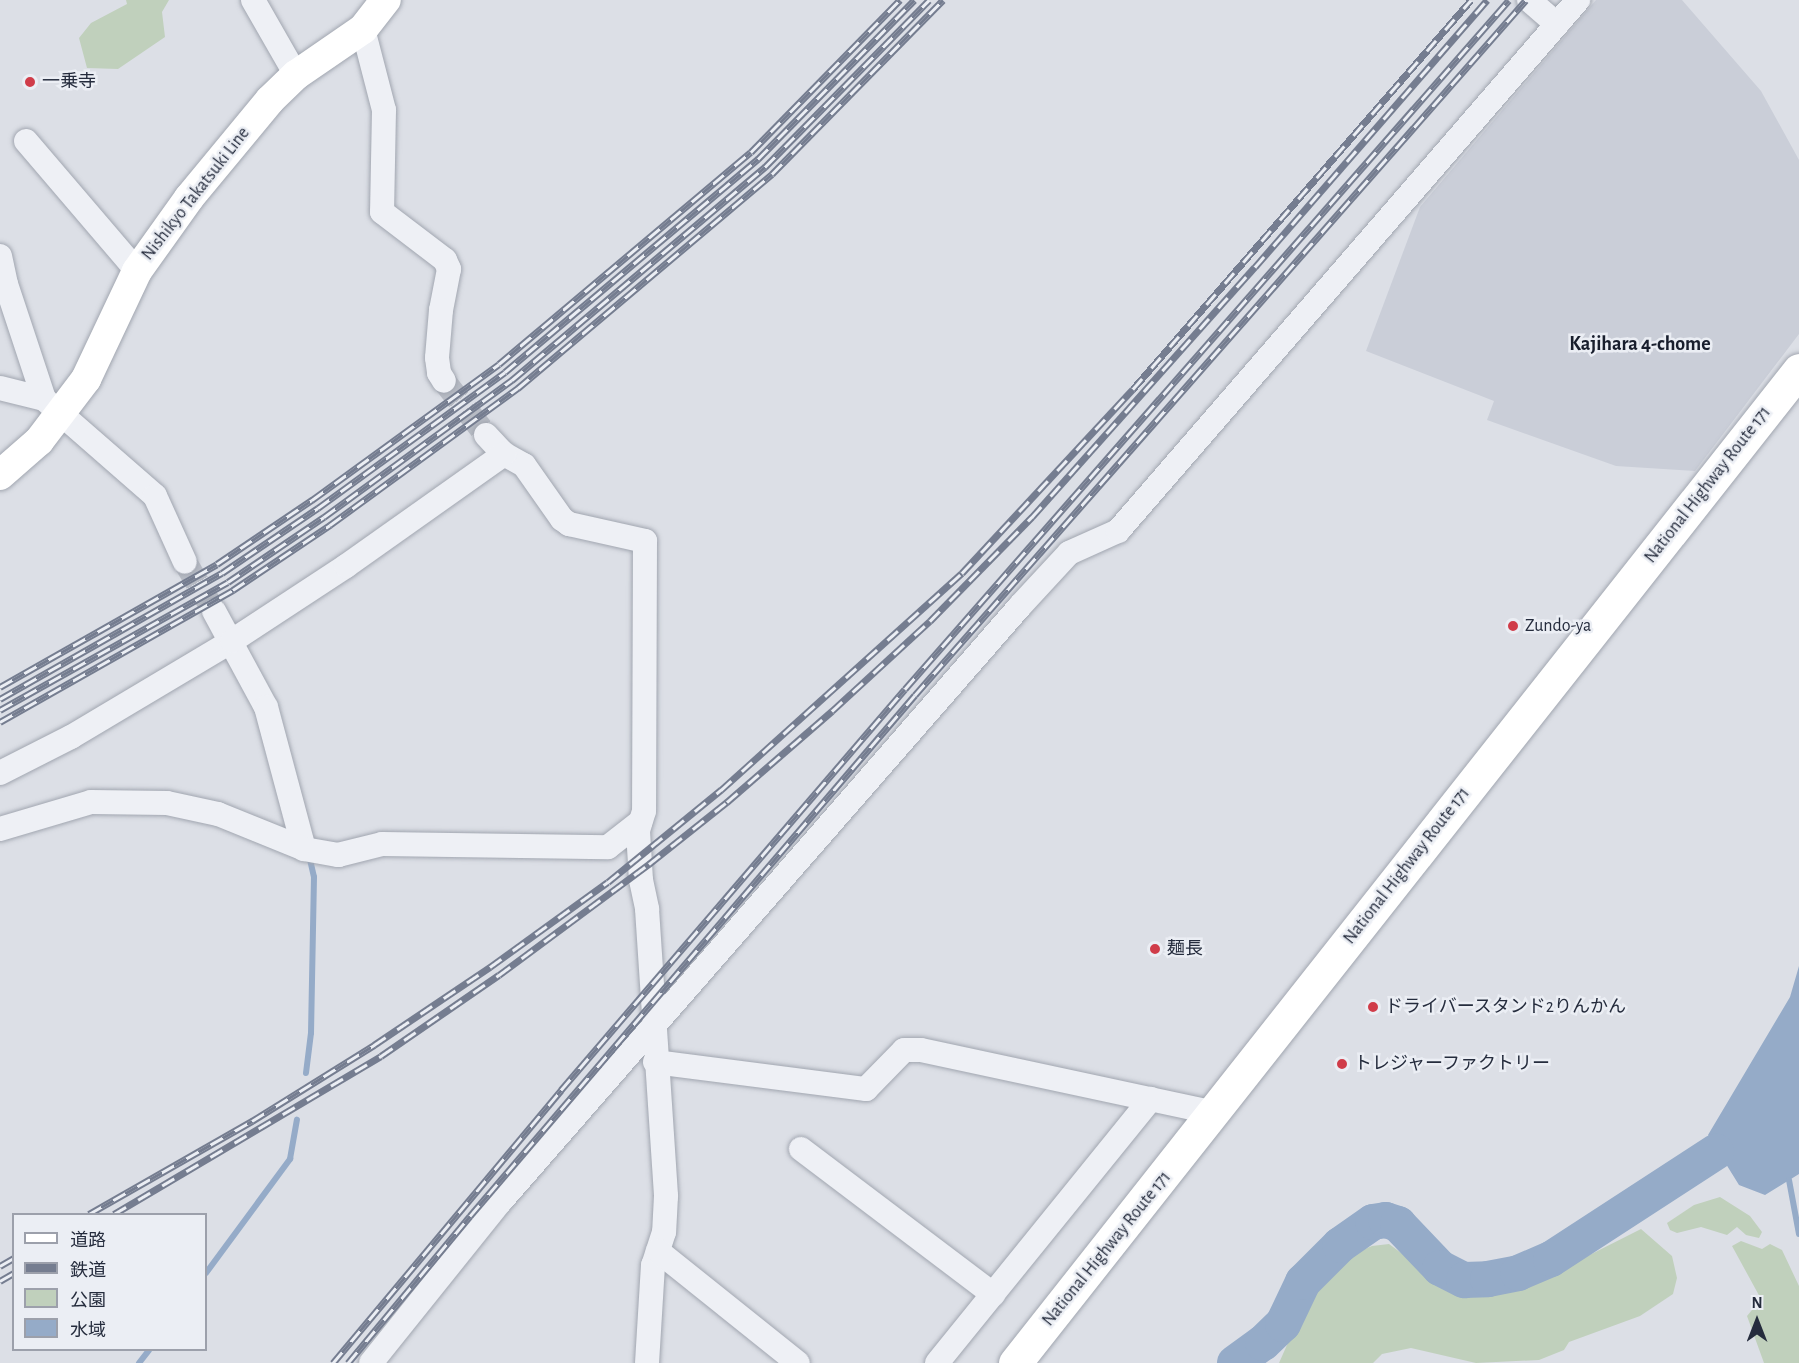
<!DOCTYPE html>
<html>
<head>
<meta charset="utf-8">
<style>
	body { margin:0 }
	#map { position:relative; width:1799px; height:1363px; overflow:hidden; background:#dcdfe6; font-family:"Alegreya Sans","Noto Sans JP",sans-serif }
	div>[style] { position:absolute }
	.built>* { inset:0; background:#caced8 }
	.green>* { inset:0; background:#c0d0bc }
	.water>* { inset:0; background:#95abc8 }
	.stream>* { height:6px; margin:-3px; padding:0 3px; transform-origin:3px; border-radius:3px; background:#95abc8 }
	.river>* { height:36px; margin:-18px; padding:0 18px; transform-origin:18px; border-radius:18px; background:#95abc8 }
	.minor-tunnel>* { height:24px; margin-top:-12px; transform-origin:0; background:repeating-linear-gradient(90deg,#b7bbc4 0 24px,transparent 0 36px) }
	.roads { filter:drop-shadow(0 0 2px #a1a6b0) drop-shadow(0 0 2px #a1a6b0) }
	.minor>* { height:24px; margin:-12px; padding:0 12px; transform-origin:12px; border-radius:12px; background:#eef0f5 }
	.major>* { height:30px; margin:-15px; padding:0 15px; transform-origin:15px; border-radius:15px; background:#fff }
	.highway>* { height:33px; margin:-16.5px; padding:0 16.5px; transform-origin:16.5px; border-radius:16.5px; background:#fff }
	.rail>* { height:7px; margin-top:-3.5px; transform-origin:0; background:repeating-linear-gradient(90deg,#ebeef4 0 14px,#757d90 0 28px); box-sizing:border-box; border-block:2px solid #757d90 }
	.dots>* { width:16px; height:16px; translate:-50% -50%; box-sizing:border-box; border:3px solid #ebeef4; border-radius:50% }
	span { translate:-50% -50%; white-space:nowrap; text-align:center; line-height:1.15; -webkit-text-stroke:5px #ebeef4; paint-order:stroke }
	.poi-label { font-size:18px; color:#252c3d }
	.left { translate:0 -50%; text-align:left }
	.street-label { font-size:18px; color:#252c3d }
	.neighbourhood-label { font-size:20px; color:#181e2d; font-weight:700 }
	.legend { position:absolute; left:12px; top:1213px; width:195px; height:138px; box-sizing:border-box; background:#ebeef4; border:2px solid #9ca0ab; margin:0; padding:8px 10px; list-style:none; font-size:18px; color:#252c3d }
	.legend li { display:flex; align-items:center; gap:12px; height:30px }
	.legend b { width:30px; border:2px solid #9ca0ab }
	.north { position:absolute; left:1727px; top:1291px; width:60px; height:60px; -webkit-text-stroke:4px #ebeef4; paint-order:stroke; rotate:0deg; font-size:16px; font-weight:700; line-height:24px; text-align:center; color:#252c3d }
	.north::after { content:''; display:block; margin:auto; width:21px; height:27px; background:#252c3d; clip-path:polygon(50% 0,100% 100%,50% 72%,0 100%) }
</style>
</head>
<body>
<div id="map">
	<div class="built">
		<i style="clip-path:polygon(1596px 0,1682px 0,1761px 91px,1799px 160px,1799px 334px,1695px 471px,1616px 466px,1487px 420px,1494px 401px,1366px 351px,1420px 207px)"></i>
	</div>
	<div class="green">
		<i style="clip-path:polygon(126px 0,169px 0,162px 12px,165px 37px,118px 69px,87px 68px,79px 38px,91px 23px,127px 4px)"></i>
		<i style="clip-path:polygon(1720px 1197px,1750px 1216px,1762px 1232px,1759px 1238px,1746px 1235px,1737px 1227px,1727px 1235px,1701px 1227px,1677px 1233px,1670px 1230px,1667px 1223px,1694px 1205px)"></i>
		<i style="clip-path:polygon(1641px 1229px,1672px 1256px,1677px 1278px,1673px 1294px,1640px 1316px,1569px 1342px,1564px 1350px,1539px 1360px,1476px 1363px,1411px 1348px,1382px 1354px,1373px 1363px,1279px 1363px,1310px 1293px,1353px 1254px,1372px 1246px,1389px 1244px,1435px 1278px,1471px 1292px,1511px 1289px,1536px 1282px)"></i>
		<i style="clip-path:polygon(1741px 1241px,1762px 1249px,1770px 1244px,1782px 1250px,1799px 1286px,1799px 1363px,1764px 1363px,1747px 1316px,1761px 1299px,1732px 1246px)"></i>
	</div>
	<div class="water">
		<i style="clip-path:polygon(1799px 966px,1799px 1174px,1765px 1195px,1739px 1185px,1708px 1135px,1790px 997px)"></i>
	</div>
	<div class="stream">
		<i style="left:306px;top:1073px;width:40px;rotate:-82.9deg"></i>
		<i style="left:311px;top:1033px;width:156px;rotate:-88.9deg"></i>
		<i style="left:314px;top:877px;width:17px;rotate:-103deg"></i>
		<i style="left:1789px;top:1180px;width:55px;rotate:79.5deg"></i>
		<i style="left:206px;top:1273px;width:142px;rotate:-53.6deg"></i>
		<i style="left:290px;top:1159px;width:40px;rotate:-80deg"></i>
		<i style="left:139px;top:1363px;width:16px;rotate:-52deg"></i>
	</div>
	<div class="river">
		<i style="left:1235px;top:1363px;width:34px;rotate:-36deg"></i>
		<i style="left:1263px;top:1343px;width:28px;rotate:-44deg"></i>
		<i style="left:1283px;top:1324px;width:47px;rotate:-64.5deg"></i>
		<i style="left:1303px;top:1282px;width:52px;rotate:-45deg"></i>
		<i style="left:1340px;top:1245px;width:40px;rotate:-34.9deg"></i>
		<i style="left:1373px;top:1222px;width:13px;rotate:-9deg"></i>
		<i style="left:1386px;top:1220px;width:13px;rotate:18deg"></i>
		<i style="left:1398px;top:1224px;width:61px;rotate:46.3deg"></i>
		<i style="left:1440px;top:1268px;width:27px;rotate:27deg"></i>
		<i style="left:1464px;top:1280px;width:24px;rotate:-2deg"></i>
		<i style="left:1488px;top:1279px;width:31px;rotate:-11deg"></i>
		<i style="left:1518px;top:1273px;width:36px;rotate:-23deg"></i>
		<i style="left:1551px;top:1259px;width:197px;rotate:-33deg"></i>
	</div>
	<div class="minor-tunnel">
		<i style="left:444px;top:381px;width:68px;rotate:52.1deg"></i>
		<i style="left:185px;top:562px;width:57px;rotate:59.4deg"></i>
	</div>
	<div class="roads">
		<div class="minor">
			<i style="left:253px;top:0;width:86px;rotate:60.2deg"></i>
			<i style="left:1529px;top:0;width:37px;rotate:41deg"></i>
			<i style="left:363px;top:29px;width:84px;rotate:75.5deg"></i>
			<i style="left:384px;top:110px;width:102px;rotate:91.1deg"></i>
			<i style="left:382px;top:212px;width:79px;rotate:37.3deg"></i>
			<i style="left:445px;top:260px;width:10px;rotate:66deg"></i>
			<i style="left:449px;top:269px;width:42px;rotate:101deg"></i>
			<i style="left:441px;top:310px;width:48px;rotate:94.8deg"></i>
			<i style="left:437px;top:358px;width:15px;rotate:82deg"></i>
			<i style="left:439px;top:373px;width:9px;rotate:58deg"></i>
			<i style="left:26px;top:141px;width:171px;rotate:49.5deg"></i>
			<i style="left:0;top:256px;width:29px;rotate:78deg"></i>
			<i style="left:6px;top:284px;width:121px;rotate:71.7deg"></i>
			<i style="left:44px;top:399px;width:147px;rotate:41.1deg"></i>
			<i style="left:155px;top:496px;width:72px;rotate:65.6deg"></i>
			<i style="left:0;top:388px;width:45px;rotate:14deg"></i>
			<i style="left:486px;top:435px;width:26px;rotate:47deg"></i>
			<i style="left:504px;top:454px;width:23px;rotate:29deg"></i>
			<i style="left:524px;top:465px;width:66px;rotate:54.9deg"></i>
			<i style="left:562px;top:519px;width:9px;rotate:36deg"></i>
			<i style="left:569px;top:524px;width:78px;rotate:12.6deg"></i>
			<i style="left:645px;top:541px;width:270px;rotate:90.2deg"></i>
			<i style="left:644px;top:811px;width:21px;rotate:107deg"></i>
			<i style="left:638px;top:831px;width:49px;rotate:86.5deg"></i>
			<i style="left:641px;top:880px;width:30px;rotate:78deg"></i>
			<i style="left:647px;top:909px;width:288px;rotate:86.2deg"></i>
			<i style="left:666px;top:1196px;width:36px;rotate:93deg"></i>
			<i style="left:664px;top:1232px;width:35px;rotate:108deg"></i>
			<i style="left:653px;top:1265px;width:98px;rotate:93.5deg"></i>
			<i style="left:214px;top:611px;width:109px;rotate:61.6deg"></i>
			<i style="left:266px;top:707px;width:147px;rotate:75deg"></i>
			<i style="left:0;top:773px;width:80px;rotate:-26.9deg"></i>
			<i style="left:71px;top:737px;width:187px;rotate:-30.8deg"></i>
			<i style="left:232px;top:641px;width:136px;rotate:-33.3deg"></i>
			<i style="left:346px;top:566px;width:194px;rotate:-35.3deg"></i>
			<i style="left:0;top:829px;width:95px;rotate:-16.5deg"></i>
			<i style="left:91px;top:802px;width:76px;rotate:0.8deg"></i>
			<i style="left:167px;top:803px;width:52px;rotate:12.2deg"></i>
			<i style="left:218px;top:814px;width:93px;rotate:22.1deg"></i>
			<i style="left:304px;top:849px;width:35px;rotate:10deg"></i>
			<i style="left:338px;top:855px;width:45px;rotate:-14deg"></i>
			<i style="left:382px;top:844px;width:226px;rotate:0.8deg"></i>
			<i style="left:608px;top:847px;width:41px;rotate:-38deg"></i>
			<i style="left:655px;top:1062px;width:213px;rotate:7.3deg"></i>
			<i style="left:866px;top:1089px;width:54px;rotate:-45.7deg"></i>
			<i style="left:904px;top:1050px;width:17px"></i>
			<i style="left:921px;top:1050px;width:301px;rotate:12.1deg"></i>
			<i style="left:801px;top:1149px;width:241px;rotate:37.1deg"></i>
			<i style="left:658px;top:1251px;width:179px;rotate:38.7deg"></i>
			<i style="left:371px;top:1363px;width:208px;rotate:-51.3deg"></i>
			<i style="left:501px;top:1201px;width:790px;rotate:-48.9deg"></i>
			<i style="left:1020px;top:606px;width:72px;rotate:-47.2deg"></i>
			<i style="left:1069px;top:553px;width:54px;rotate:-24.2deg"></i>
			<i style="left:1118px;top:531px;width:703px;rotate:-49.1deg"></i>
			<i style="left:937px;top:1363px;width:340px;rotate:-51deg"></i>
		</div>
		<div class="major">
			<i style="left:0;top:475px;width:52px;rotate:-41.1deg"></i>
			<i style="left:39px;top:441px;width:78px;rotate:-52.8deg"></i>
			<i style="left:86px;top:379px;width:119px;rotate:-64.7deg"></i>
			<i style="left:137px;top:271px;width:90px;rotate:-54.5deg"></i>
			<i style="left:189px;top:198px;width:127px;rotate:-50.4deg"></i>
			<i style="left:270px;top:100px;width:36px;rotate:-44deg"></i>
			<i style="left:296px;top:75px;width:81px;rotate:-34.5deg"></i>
			<i style="left:363px;top:29px;width:37px;rotate:-52deg"></i>
		</div>
		<div class="highway">
			<i style="left:1015px;top:1363px;width:1265px;rotate:-51.71deg"></i>
		</div>
	</div>
	<div class="rail">
		<i style="left:0;top:687px;width:249px;rotate:-29.5deg"></i>
		<i style="left:217px;top:564px;width:115px;rotate:-34deg"></i>
		<i style="left:312px;top:500px;width:231px;rotate:-36deg"></i>
		<i style="left:499px;top:364px;width:329px;rotate:-40.1deg"></i>
		<i style="left:751px;top:152px;width:213px;rotate:-45.6deg"></i>
		<i style="left:0;top:699px;width:255px;rotate:-29.6deg"></i>
		<i style="left:222px;top:573px;width:116px;rotate:-34.1deg"></i>
		<i style="left:318px;top:508px;width:231px;rotate:-36deg"></i>
		<i style="left:505px;top:372px;width:331px;rotate:-40.1deg"></i>
		<i style="left:758px;top:159px;width:223px;rotate:-45.5deg"></i>
		<i style="left:0;top:710px;width:261px;rotate:-29.3deg"></i>
		<i style="left:228px;top:582px;width:116px;rotate:-34.1deg"></i>
		<i style="left:324px;top:517px;width:233px;rotate:-36.1deg"></i>
		<i style="left:512px;top:380px;width:331px;rotate:-40.1deg"></i>
		<i style="left:765px;top:167px;width:234px;rotate:-45.5deg"></i>
		<i style="left:0;top:722px;width:268px;rotate:-29.5deg"></i>
		<i style="left:233px;top:590px;width:117px;rotate:-33.8deg"></i>
		<i style="left:330px;top:525px;width:233px;rotate:-36.1deg"></i>
		<i style="left:518px;top:388px;width:332px;rotate:-40.1deg"></i>
		<i style="left:772px;top:174px;width:244px;rotate:-45.5deg"></i>
		<i style="left:89px;top:1214px;width:188px;rotate:-29.7deg"></i>
		<i style="left:252px;top:1121px;width:144px;rotate:-31.9deg"></i>
		<i style="left:374px;top:1045px;width:140px;rotate:-33.9deg"></i>
		<i style="left:490px;top:967px;width:145px;rotate:-35.8deg"></i>
		<i style="left:608px;top:882px;width:146px;rotate:-39.2deg"></i>
		<i style="left:721px;top:790px;width:324px;rotate:-42deg"></i>
		<i style="left:962px;top:573px;width:251px;rotate:-47.1deg"></i>
		<i style="left:1133px;top:389px;width:515px;rotate:-49.01deg"></i>
		<i style="left:114px;top:1214px;width:310px;rotate:-30.6deg"></i>
		<i style="left:381px;top:1056px;width:143px;rotate:-34.5deg"></i>
		<i style="left:499px;top:975px;width:187px;rotate:-36.5deg"></i>
		<i style="left:649px;top:864px;width:100px;rotate:-38.5deg"></i>
		<i style="left:727px;top:802px;width:139px;rotate:-40.9deg"></i>
		<i style="left:832px;top:711px;width:133px;rotate:-42.6deg"></i>
		<i style="left:930px;top:621px;width:146px;rotate:-45.6deg"></i>
		<i style="left:1032px;top:517px;width:335px;rotate:-48.3deg"></i>
		<i style="left:1255px;top:267px;width:354px;rotate:-49deg"></i>
		<i style="left:0;top:1266px;width:16px;rotate:-30deg"></i>
		<i style="left:0;top:1281px;width:16px;rotate:-30deg"></i>
		<i style="left:333px;top:1363px;width:356px;rotate:-50.1deg"></i>
		<i style="left:561px;top:1090px;width:528px;rotate:-49.38deg"></i>
		<i style="left:905px;top:689px;width:916px;rotate:-48.76deg"></i>
		<i style="left:348px;top:1363px;width:191px;rotate:-50.3deg"></i>
		<i style="left:470px;top:1216px;width:685px;rotate:-49.5deg"></i>
		<i style="left:915px;top:695px;width:925px;rotate:-48.68deg"></i>
	</div>
	<div class="dots">
		<i style="left:30px;top:82px;background:#d03c49"></i>
		<i style="left:1513px;top:626px;background:#d03c49"></i>
		<i style="left:1155px;top:949px;background:#d03c49"></i>
		<i style="left:1373px;top:1007px;background:#d03c49"></i>
		<i style="left:1342px;top:1064px;background:#d03c49"></i>
	</div>
	<div class="poi-label">
		<span class="left" style="left:42px;top:82px">一乗寺</span>
		<span class="left" style="left:1525px;top:626px">Zundo-ya</span>
		<span class="left" style="left:1167px;top:949px">麺長</span>
		<span class="left" style="left:1385px;top:1007px">ドライバースタンド2りんかん</span>
		<span class="left" style="left:1354px;top:1064px">トレジャーファクトリー</span>
	</div>
	<div class="street-label">
		<span style="left:196px;top:194px;rotate:-52deg">Nishikyo Takatsuki Line</span>
		<span style="left:1708px;top:485px;rotate:-52deg">National Highway Route 171</span>
		<span style="left:1407px;top:866px;rotate:-52deg">National Highway Route 171</span>
		<span style="left:1107px;top:1249px;rotate:-51deg">National Highway Route 171</span>
	</div>
	<div class="neighbourhood-label">
		<span style="left:1640px;top:344px">Kajihara 4-chome</span>
	</div>
	<ul class="legend">
	<li><b style="height:8px;background:#fff"></b>道路</li>
	<li><b style="height:8px;background:#757d90"></b>鉄道</li>
	<li><b style="height:16px;background:#c0d0bc"></b>公園</li>
	<li><b style="height:16px;background:#95abc8"></b>水域</li>
	</ul>
	<div class="north">N</div>
</div>
</body>
</html>
